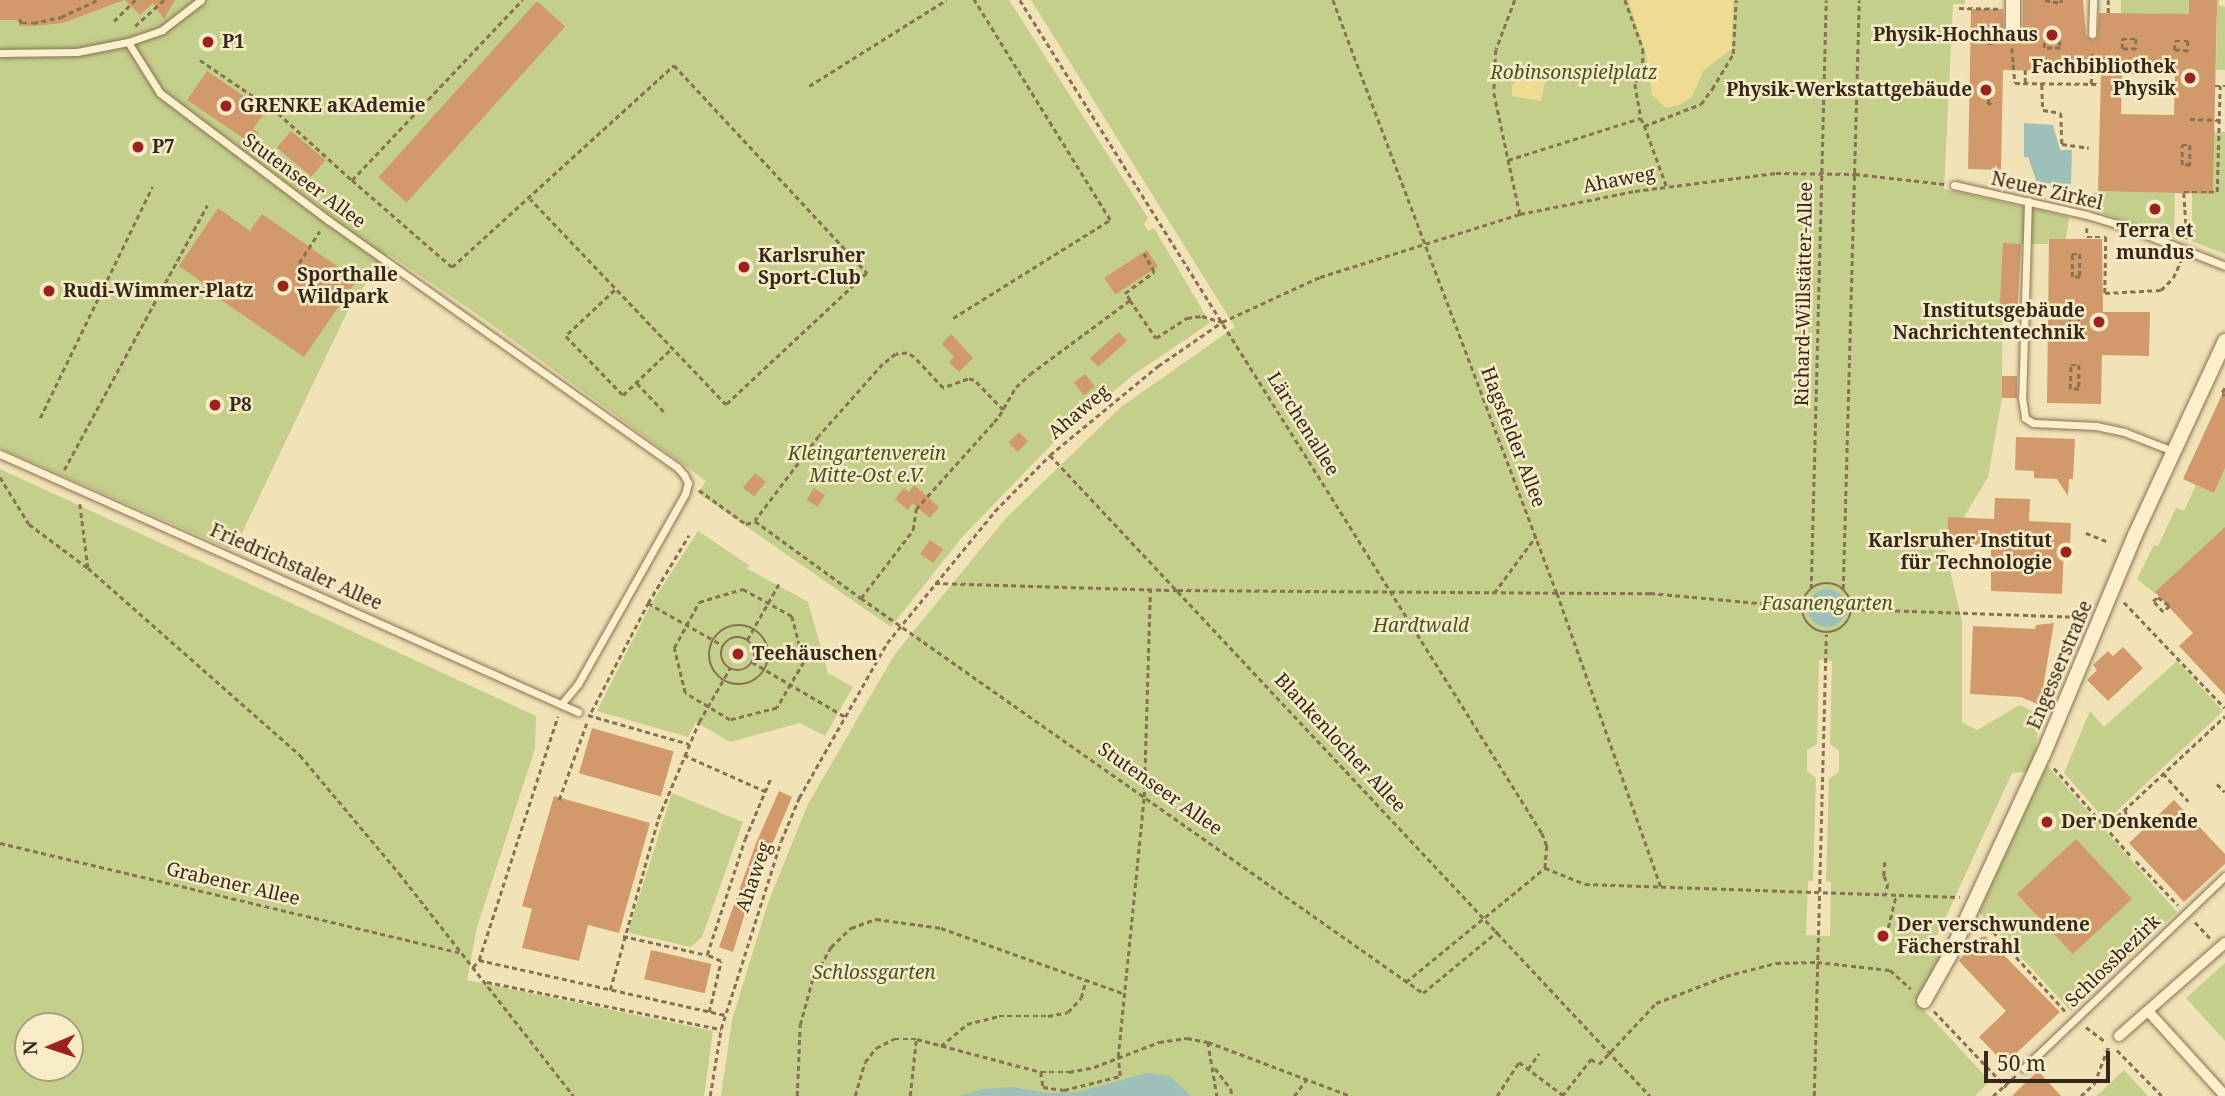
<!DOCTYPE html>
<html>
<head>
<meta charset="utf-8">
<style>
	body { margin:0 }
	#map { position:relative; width:2225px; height:1096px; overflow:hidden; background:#f1e2b8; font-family:"Noto Serif",serif }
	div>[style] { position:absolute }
	.green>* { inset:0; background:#c4cf8c; transform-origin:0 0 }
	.sand>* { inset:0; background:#f0db92 }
	.water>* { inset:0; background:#9ec0b8 }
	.round { border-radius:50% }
	.building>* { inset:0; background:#d29a6b; transform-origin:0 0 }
	.path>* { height:2.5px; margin-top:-1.25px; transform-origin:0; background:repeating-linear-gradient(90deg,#887152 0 5px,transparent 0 8.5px) }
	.path>.ring { margin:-1.25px; padding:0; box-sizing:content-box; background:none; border:2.5px solid #887152; border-radius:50% }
	.roads { filter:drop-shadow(0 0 2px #887152) drop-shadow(0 0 2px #887152) }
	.service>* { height:7px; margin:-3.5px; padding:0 3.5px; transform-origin:3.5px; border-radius:3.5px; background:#fcefcc }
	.pedestrian>* { height:10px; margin:-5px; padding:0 5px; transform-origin:5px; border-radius:5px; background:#fcefcc }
	.minor>* { height:14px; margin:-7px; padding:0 7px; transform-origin:7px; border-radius:7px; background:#fcefcc }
	.dots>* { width:19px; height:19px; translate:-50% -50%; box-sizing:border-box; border:4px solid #f8ecc8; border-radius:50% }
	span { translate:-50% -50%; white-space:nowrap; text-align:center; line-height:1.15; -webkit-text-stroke:5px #f8ecc8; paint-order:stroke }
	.poi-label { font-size:19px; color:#352819; font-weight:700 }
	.right { translate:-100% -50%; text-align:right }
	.left { translate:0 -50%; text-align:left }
	.park-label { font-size:19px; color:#44531e; font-style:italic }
	.street-label { font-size:19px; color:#352819 }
	.north { position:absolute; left:14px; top:1012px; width:70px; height:70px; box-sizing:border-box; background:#f8ecc8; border:2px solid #aa9e82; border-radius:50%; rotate:268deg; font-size:19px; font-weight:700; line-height:28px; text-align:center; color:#352819 }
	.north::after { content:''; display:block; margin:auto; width:24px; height:32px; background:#9b221e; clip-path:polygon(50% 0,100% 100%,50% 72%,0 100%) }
	.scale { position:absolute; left:1984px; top:1051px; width:126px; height:32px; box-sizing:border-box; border:4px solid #352819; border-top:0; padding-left:9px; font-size:21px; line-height:24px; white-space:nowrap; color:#352819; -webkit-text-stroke:5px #f8ecc8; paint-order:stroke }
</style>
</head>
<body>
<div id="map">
	<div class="green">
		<i style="clip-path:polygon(0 0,1009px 0,1148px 218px,1144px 224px,1148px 231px,1154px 228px,1210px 323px,1133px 375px,1052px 444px,963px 536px,891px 627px,698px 493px,706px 481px,480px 316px,388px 254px,352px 302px,242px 533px,238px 532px,230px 549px,0 448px)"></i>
		<i style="clip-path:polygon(evenodd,1031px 0,1965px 0,1965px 4px,1953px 4px,1944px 189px,2069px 217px,2066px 239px,2049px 239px,2048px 244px,2003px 244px,2002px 398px,1988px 477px,1945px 549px,1962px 621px,1962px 722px,1977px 730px,2020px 705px,2039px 715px,2035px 758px,2029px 772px,2012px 773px,1932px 947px,1955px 958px,1922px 1008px,1990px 1081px,1975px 1096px,721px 1096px,732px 1020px,768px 903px,808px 804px,895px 654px,1006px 518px,1121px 407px,1235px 327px,1031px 0,1819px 660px,1832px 661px,1830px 744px,1839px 751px,1839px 772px,1829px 779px,1826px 881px,1831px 882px,1830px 936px,1806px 935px,1808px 881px,1813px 881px,1816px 778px,1807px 771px,1807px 750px,1817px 744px,1819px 660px)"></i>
		<i style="left:2121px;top:0;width:68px;height:14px"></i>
		<i style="clip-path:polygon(2196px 0,2219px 0,2219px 5px,2225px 7px,2225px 70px,2216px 70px,2217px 16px,2196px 15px)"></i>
		<i style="clip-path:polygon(2214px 132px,2225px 132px,2225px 254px,2192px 241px,2192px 193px,2213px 194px)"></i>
		<i style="clip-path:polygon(2098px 191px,2175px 193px,2174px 237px,2092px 210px,2092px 194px)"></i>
		<i style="clip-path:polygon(2225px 468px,2225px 529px,2156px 594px,2137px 579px,2154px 545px,2158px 546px,2176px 508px,2184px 511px,2196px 485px,2214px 493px)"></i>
		<i style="clip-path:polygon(evenodd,0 469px,536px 716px,535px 749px,477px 927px,467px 980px,713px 1031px,704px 1096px,0 1096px,0 469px,28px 1026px,70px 1026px,70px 1068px,28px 1068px,28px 1026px)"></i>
		<i style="clip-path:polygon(698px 531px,750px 566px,746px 568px,808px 602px,828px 673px,853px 687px,825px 736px,800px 723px,730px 742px,696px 722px,688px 737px,597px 711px,651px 604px)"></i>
		<i style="clip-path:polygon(2177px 661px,2223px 711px,2106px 821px,2064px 773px,2090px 711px,2104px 727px)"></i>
		<i style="clip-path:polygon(evenodd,2047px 765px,2177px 912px,2071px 1011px,1979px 912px,2047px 765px,2075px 840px,2073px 954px,2017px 895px,2075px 840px)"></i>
		<i style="clip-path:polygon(672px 793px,743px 822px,702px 937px,691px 947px,630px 933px,629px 929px)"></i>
		<i style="clip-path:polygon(2225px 963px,2225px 1041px,2186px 998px)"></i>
		<i style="clip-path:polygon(2124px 1070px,2148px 1096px,2096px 1096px,2101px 1092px)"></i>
	</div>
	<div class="sand">
		<i style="clip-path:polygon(1628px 0,1733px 0,1732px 49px,1704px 70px,1691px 98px,1679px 105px,1666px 108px,1652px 95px,1646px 54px)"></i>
		<i style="clip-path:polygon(1525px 73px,1538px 73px,1546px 78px,1541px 101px,1512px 96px,1512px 85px)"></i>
	</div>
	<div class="water">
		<i style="clip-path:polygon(2024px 123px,2053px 125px,2060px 150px,2072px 150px,2071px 184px,2037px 183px,2028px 157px,2024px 157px)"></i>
		<i class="round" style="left:1808px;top:589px;width:38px;height:38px"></i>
		<i style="clip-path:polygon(1147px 1073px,1170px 1076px,1191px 1096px,959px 1096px,983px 1089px,1012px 1087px,1050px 1093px,1078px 1092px)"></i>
	</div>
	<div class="building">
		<i style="clip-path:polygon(0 0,124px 0,63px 23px,33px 26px,19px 26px,19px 20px,0 20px)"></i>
		<i style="clip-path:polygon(125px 0,175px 0,164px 19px,153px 3px,140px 15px)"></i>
		<i style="clip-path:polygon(evenodd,2023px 0,2083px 0,2086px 35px,2093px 40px,2098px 35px,2099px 13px,2189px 14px,2189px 0,2217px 0,2213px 194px,2098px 191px,2101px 72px,2003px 70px,2001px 170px,1968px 169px,1971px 9px,2003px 9px,2004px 36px,2014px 42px,2023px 33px,2023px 0,2122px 74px,2175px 75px,2174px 115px,2121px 114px,2122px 74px)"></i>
		<i style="left:537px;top:1px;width:38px;height:237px;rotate:42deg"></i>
		<i style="clip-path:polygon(207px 71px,266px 111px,253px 129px,259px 133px,252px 144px,187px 100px)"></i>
		<i style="left:291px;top:131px;width:45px;height:22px;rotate:40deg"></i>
		<i style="clip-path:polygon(218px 208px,250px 231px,262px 214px,357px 280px,304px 357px,208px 291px,210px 288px,179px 266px)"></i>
		<i style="clip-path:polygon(2049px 239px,2102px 239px,2103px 312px,2150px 312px,2149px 356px,2102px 355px,2101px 404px,2047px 403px)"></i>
		<i style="left:2003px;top:243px;width:18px;height:64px;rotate:3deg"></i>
		<i style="left:1147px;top:250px;width:20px;height:51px;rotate:57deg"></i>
		<i style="left:1119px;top:332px;width:12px;height:39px;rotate:48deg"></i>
		<i style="clip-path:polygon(951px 334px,973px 358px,959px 372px,949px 362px,954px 357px,942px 344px)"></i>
		<i style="left:1085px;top:374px;width:16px;height:14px;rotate:52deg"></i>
		<i style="left:2002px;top:376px;width:15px;height:22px"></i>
		<i style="clip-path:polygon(2225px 388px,2225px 468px,2214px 493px,2183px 479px)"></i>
		<i style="left:1019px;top:432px;width:13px;height:15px;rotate:45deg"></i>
		<i style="clip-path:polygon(2016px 437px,2075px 439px,2073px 479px,2069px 479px,2068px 496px,2057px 479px,2034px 478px,2034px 471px,2015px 470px)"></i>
		<i style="left:755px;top:473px;width:14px;height:19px;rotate:39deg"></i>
		<i style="clip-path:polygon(914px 485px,939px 507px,930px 518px,912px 503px,908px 510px,895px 499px,904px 488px,909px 492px)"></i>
		<i style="left:814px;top:488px;width:13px;height:14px;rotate:32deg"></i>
		<i style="clip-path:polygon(1995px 498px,2030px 499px,2029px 521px,2071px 523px,2070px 549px,2064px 548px,2062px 594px,1991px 591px,1991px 545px,1947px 544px,1948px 517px,1994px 519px)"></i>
		<i style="clip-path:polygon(2225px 527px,2225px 695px,2179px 646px,2193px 633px,2155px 592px)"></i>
		<i style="left:930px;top:540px;width:16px;height:17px;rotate:35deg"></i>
		<i style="clip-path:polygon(2054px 623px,2040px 705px,2021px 697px,1970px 694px,1973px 626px,2035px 629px,2036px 625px)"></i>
		<i class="round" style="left:729px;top:645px;width:18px;height:18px"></i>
		<i style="clip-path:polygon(2123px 647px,2143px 668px,2108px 701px,2087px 680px,2097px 670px,2093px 665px,2108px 651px,2113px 656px)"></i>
		<i style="left:592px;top:728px;width:85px;height:47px;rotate:16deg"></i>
		<i style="clip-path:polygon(779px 791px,792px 797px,749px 900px,733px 952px,719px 947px,756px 843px)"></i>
		<i style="clip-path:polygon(554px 796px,650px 823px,619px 933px,588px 925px,579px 961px,522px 948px,532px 909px,522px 906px)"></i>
		<i style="clip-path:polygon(2174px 800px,2225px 854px,2225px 864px,2184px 902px,2129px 843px)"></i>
		<i style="left:2076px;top:839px;width:82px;height:81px;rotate:47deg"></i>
		<i style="clip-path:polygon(1985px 936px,2060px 1012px,2005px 1064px,1979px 1037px,2006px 1011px,1959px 961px,1976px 939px)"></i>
		<i style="left:651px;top:950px;width:62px;height:30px;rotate:13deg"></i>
		<i style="clip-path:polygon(2038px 1071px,2061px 1096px,2012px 1096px,2025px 1083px)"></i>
	</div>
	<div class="path">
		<i style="left:1020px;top:0;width:983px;rotate:57.93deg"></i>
		<i style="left:1542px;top:833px;width:14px;rotate:69deg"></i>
		<i style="left:1547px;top:846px;width:22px;rotate:95deg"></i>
		<i style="left:1333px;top:0;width:634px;rotate:69.31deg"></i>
		<i style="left:1557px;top:593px;width:311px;rotate:70.5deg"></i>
		<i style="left:1515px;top:0;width:53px;rotate:110.8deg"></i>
		<i style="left:1496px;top:50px;width:43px;rotate:92.7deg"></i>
		<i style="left:1494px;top:93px;width:124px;rotate:77.9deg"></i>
		<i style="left:1625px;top:0;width:52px;rotate:69.8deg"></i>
		<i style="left:1643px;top:49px;width:22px;rotate:90deg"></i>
		<i style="left:1643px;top:71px;width:15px;rotate:122deg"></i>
		<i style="left:1635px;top:84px;width:35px;rotate:80deg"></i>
		<i style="left:2045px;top:0;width:16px;rotate:11deg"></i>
		<i style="left:2061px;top:3px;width:3px;rotate:-90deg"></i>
		<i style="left:1959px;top:8px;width:39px;rotate:1deg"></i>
		<i style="left:2108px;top:13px;width:13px;rotate:-90deg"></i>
		<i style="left:19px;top:19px;width:5px;rotate:53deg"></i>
		<i style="left:22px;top:23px;width:11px"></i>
		<i style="left:33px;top:23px;width:29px;rotate:-12deg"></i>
		<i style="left:61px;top:17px;width:40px;rotate:-25deg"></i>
		<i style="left:114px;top:21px;width:30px;rotate:-45deg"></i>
		<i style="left:135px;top:26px;width:39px;rotate:-42deg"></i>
		<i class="ring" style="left:1985.5px;top:33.5px;width:8.5px;height:8.5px"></i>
		<i style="left:2122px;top:39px;width:14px"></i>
		<i style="left:2136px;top:39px;width:10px;rotate:90deg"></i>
		<i style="left:2136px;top:49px;width:14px;rotate:180deg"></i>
		<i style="left:2122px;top:49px;width:10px;rotate:-90deg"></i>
		<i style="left:2044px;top:41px;width:16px"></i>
		<i style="left:2060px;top:41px;width:7px;rotate:90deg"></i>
		<i style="left:2060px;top:48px;width:16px;rotate:180deg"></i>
		<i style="left:2044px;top:48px;width:7px;rotate:-90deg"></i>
		<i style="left:2175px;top:41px;width:13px"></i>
		<i style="left:2188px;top:41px;width:10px;rotate:90deg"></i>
		<i style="left:2188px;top:51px;width:14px;rotate:-176deg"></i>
		<i style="left:2174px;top:50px;width:9px;rotate:-84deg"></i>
		<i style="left:2012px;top:48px;width:35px;rotate:85deg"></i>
		<i style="left:2015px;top:83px;width:85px;rotate:0.7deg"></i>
		<i style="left:200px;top:60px;width:94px;rotate:34.2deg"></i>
		<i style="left:278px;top:113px;width:100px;rotate:42.2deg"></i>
		<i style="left:352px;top:180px;width:248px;rotate:-46.6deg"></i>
		<i style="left:2025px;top:83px;width:13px;rotate:-90deg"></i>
		<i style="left:2091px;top:84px;width:34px;rotate:-88deg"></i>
		<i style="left:2122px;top:84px;width:53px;rotate:1.1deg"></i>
		<i style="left:2042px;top:85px;width:25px;rotate:88deg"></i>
		<i style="left:2043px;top:110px;width:18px;rotate:9deg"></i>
		<i style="left:2061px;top:113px;width:31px;rotate:88deg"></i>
		<i style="left:2062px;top:144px;width:27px;rotate:8deg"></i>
		<i style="left:809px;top:86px;width:162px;rotate:-32.1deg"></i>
		<i style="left:2215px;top:86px;width:10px"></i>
		<i style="left:1989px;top:94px;width:2px"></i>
		<i style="left:1991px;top:94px;width:10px;rotate:90deg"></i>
		<i style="left:1991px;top:104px;width:3px;rotate:180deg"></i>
		<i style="left:1988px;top:104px;width:10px;rotate:-84deg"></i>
		<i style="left:2190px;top:119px;width:29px;rotate:2deg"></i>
		<i style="left:2182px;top:145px;width:8px"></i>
		<i style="left:2190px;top:145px;width:20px;rotate:90deg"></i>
		<i style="left:2190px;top:165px;width:8px;rotate:180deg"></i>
		<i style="left:2182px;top:165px;width:20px;rotate:-90deg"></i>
		<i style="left:1508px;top:160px;width:139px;rotate:-17.5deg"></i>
		<i style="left:1641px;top:118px;width:8px;rotate:67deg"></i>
		<i style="left:352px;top:180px;width:133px;rotate:41deg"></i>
		<i style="left:452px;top:267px;width:300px;rotate:-42.3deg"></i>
		<i style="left:674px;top:65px;width:284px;rotate:47.1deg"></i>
		<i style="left:867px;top:273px;width:193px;rotate:136.9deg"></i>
		<i style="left:726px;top:405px;width:284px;rotate:-133.6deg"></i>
		<i style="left:1666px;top:186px;width:64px;rotate:-110.1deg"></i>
		<i style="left:1644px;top:126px;width:61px;rotate:-21.1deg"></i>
		<i style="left:1701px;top:104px;width:19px;rotate:-54deg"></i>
		<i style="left:1712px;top:89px;width:41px;rotate:-59deg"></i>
		<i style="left:1733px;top:54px;width:54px;rotate:-86.8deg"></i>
		<i style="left:2184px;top:192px;width:33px"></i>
		<i style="left:2217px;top:192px;width:106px;rotate:-88.4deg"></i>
		<i style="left:2184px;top:193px;width:46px;rotate:86.3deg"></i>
		<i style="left:2087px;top:228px;width:9px;rotate:90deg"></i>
		<i style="left:2087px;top:237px;width:19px"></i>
		<i style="left:2106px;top:237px;width:56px;rotate:91deg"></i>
		<i style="left:2105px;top:293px;width:56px;rotate:-3.1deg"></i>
		<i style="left:2161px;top:290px;width:17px;rotate:-45deg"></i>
		<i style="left:2173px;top:278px;width:19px;rotate:-65deg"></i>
		<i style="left:2072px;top:254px;width:8px"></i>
		<i style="left:2080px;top:254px;width:23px;rotate:90deg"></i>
		<i style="left:2080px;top:277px;width:8px;rotate:180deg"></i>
		<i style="left:2072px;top:277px;width:23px;rotate:-90deg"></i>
		<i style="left:299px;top:263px;width:38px;rotate:-57deg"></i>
		<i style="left:615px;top:290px;width:67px;rotate:136.8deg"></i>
		<i style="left:566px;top:336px;width:82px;rotate:46deg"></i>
		<i style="left:623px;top:395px;width:68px;rotate:-43.8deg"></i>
		<i style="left:1130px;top:300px;width:9px;rotate:-126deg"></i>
		<i style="left:1125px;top:293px;width:36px;rotate:-36deg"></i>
		<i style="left:1154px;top:272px;width:21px;rotate:-119deg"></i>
		<i class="ring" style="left:2070px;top:316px;width:7.5px;height:7.5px"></i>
		<i style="left:953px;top:318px;width:185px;rotate:-32deg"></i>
		<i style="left:1110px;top:220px;width:259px;rotate:-121.7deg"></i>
		<i style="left:2071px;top:365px;width:8px"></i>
		<i style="left:2079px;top:365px;width:24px;rotate:90deg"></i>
		<i style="left:2079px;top:389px;width:9px;rotate:180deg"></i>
		<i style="left:2070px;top:389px;width:24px;rotate:-88deg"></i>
		<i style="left:637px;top:383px;width:42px;rotate:46.9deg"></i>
		<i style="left:2225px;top:388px;width:7px;rotate:117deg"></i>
		<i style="left:2222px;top:394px;width:3px;rotate:18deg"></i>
		<i style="left:1003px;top:410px;width:42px;rotate:-134deg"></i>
		<i style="left:974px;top:380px;width:6px;rotate:-171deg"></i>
		<i style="left:968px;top:379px;width:27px;rotate:160deg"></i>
		<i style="left:943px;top:388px;width:42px;rotate:-133.1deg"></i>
		<i style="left:914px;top:357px;width:8px;rotate:-150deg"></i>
		<i style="left:907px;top:353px;width:11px;rotate:175deg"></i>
		<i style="left:896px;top:354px;width:16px;rotate:142deg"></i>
		<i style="left:883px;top:364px;width:96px;rotate:131.6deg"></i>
		<i style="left:819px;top:436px;width:106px;rotate:127deg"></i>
		<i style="left:755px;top:521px;width:131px;rotate:36deg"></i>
		<i style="left:861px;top:598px;width:86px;rotate:-52.6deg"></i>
		<i style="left:913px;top:530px;width:21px;rotate:-82deg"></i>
		<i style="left:916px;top:509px;width:117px;rotate:-48.1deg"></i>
		<i style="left:994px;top:422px;width:8px;rotate:-50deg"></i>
		<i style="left:999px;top:416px;width:34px;rotate:-60deg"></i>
		<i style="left:1016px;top:387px;width:19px;rotate:-43deg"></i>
		<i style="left:1030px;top:374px;width:124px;rotate:-36.5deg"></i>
		<i style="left:1130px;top:300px;width:46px;rotate:55.6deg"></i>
		<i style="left:1156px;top:338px;width:37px;rotate:-33deg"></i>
		<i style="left:1187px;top:318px;width:15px;rotate:-8deg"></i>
		<i style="left:1202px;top:316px;width:21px;rotate:17deg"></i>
		<i style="left:40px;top:418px;width:257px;rotate:-64.1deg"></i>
		<i style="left:1050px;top:455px;width:878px;rotate:46.89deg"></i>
		<i style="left:64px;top:470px;width:301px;rotate:-61.6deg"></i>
		<i style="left:0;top:477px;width:55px;rotate:58.3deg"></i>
		<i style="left:29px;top:524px;width:74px;rotate:36.7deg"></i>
		<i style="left:88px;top:568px;width:283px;rotate:41.4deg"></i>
		<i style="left:300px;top:755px;width:154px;rotate:50deg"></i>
		<i style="left:399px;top:873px;width:283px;rotate:51.9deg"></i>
		<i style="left:699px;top:490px;width:58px;rotate:35.9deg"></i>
		<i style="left:746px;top:524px;width:9px;rotate:-18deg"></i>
		<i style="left:80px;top:504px;width:64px;rotate:82.8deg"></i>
		<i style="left:2086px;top:533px;width:22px;rotate:22deg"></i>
		<i class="ring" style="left:1802px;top:583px;width:47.5px;height:47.5px"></i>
		<i style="left:935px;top:583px;width:243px;rotate:1.7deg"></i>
		<i style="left:1178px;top:590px;width:472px;rotate:0.4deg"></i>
		<i style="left:1650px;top:593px;width:153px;rotate:5.3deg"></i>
		<i style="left:743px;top:589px;width:56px;rotate:28.9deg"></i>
		<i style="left:792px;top:616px;width:48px;rotate:75.4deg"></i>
		<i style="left:804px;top:662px;width:53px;rotate:120.4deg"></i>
		<i style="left:777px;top:708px;width:49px;rotate:165.7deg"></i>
		<i style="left:730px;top:720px;width:52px;rotate:-149deg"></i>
		<i style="left:685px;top:693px;width:46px;rotate:-103.7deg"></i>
		<i style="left:674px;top:648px;width:52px;rotate:-61.5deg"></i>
		<i style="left:699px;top:602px;width:46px;rotate:-16.5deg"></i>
		<i style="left:1811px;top:589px;width:589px;rotate:-88.54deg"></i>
		<i style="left:1843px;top:589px;width:589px;rotate:-88.44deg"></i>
		<i style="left:1494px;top:593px;width:71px;rotate:-53.6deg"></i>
		<i style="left:2158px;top:597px;width:15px;rotate:37deg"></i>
		<i style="left:2170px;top:606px;width:9px;rotate:139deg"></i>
		<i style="left:2163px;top:612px;width:15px;rotate:-132deg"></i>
		<i style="left:2153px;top:601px;width:6px;rotate:-39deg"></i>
		<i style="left:861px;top:598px;width:687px;rotate:35.1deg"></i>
		<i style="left:1423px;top:993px;width:97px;rotate:-39.6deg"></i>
		<i style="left:2124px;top:602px;width:146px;rotate:46.4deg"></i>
		<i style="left:648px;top:603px;width:87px;rotate:29.5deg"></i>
		<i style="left:1853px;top:609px;width:231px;rotate:2deg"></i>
		<i class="ring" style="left:709px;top:625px;width:57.5px;height:57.5px"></i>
		<i class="ring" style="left:721px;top:637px;width:31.5px;height:31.5px"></i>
		<i style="left:747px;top:640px;width:67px;rotate:-60.4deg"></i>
		<i style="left:752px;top:662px;width:107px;rotate:30.4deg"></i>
		<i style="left:591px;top:712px;width:123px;rotate:-62.4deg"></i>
		<i style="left:648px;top:603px;width:79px;rotate:-58.9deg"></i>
		<i style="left:588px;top:715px;width:105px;rotate:16deg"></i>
		<i style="left:684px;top:755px;width:89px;rotate:24deg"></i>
		<i style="left:2054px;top:768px;width:116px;rotate:48.9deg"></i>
		<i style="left:2163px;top:773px;width:38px;rotate:48deg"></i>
		<i style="left:2217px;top:784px;width:11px;rotate:45deg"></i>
		<i style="left:559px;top:800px;width:83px;rotate:-70.3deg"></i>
		<i style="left:2115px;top:826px;width:16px;rotate:-45deg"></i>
		<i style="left:2126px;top:815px;width:5px;rotate:-101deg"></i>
		<i style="left:2105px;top:828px;width:164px;rotate:-43deg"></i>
		<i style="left:0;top:843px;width:472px;rotate:13.4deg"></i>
		<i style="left:2136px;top:861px;width:61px;rotate:46.3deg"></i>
		<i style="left:1885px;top:862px;width:14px;rotate:94deg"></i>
		<i style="left:1884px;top:876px;width:9px;rotate:63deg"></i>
		<i style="left:1888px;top:884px;width:10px;rotate:101deg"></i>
		<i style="left:1982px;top:919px;width:127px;rotate:47.9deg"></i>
		<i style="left:2195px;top:922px;width:22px;rotate:47deg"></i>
		<i style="left:623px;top:936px;width:86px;rotate:12.7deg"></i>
		<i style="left:1886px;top:936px;width:42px;rotate:-76.3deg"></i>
		<i style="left:479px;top:960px;width:252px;rotate:12.6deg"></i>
		<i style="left:473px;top:967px;width:9px;rotate:-49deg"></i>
		<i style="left:479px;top:960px;width:256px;rotate:-72.1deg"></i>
		<i style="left:487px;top:982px;width:239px;rotate:11.4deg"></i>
		<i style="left:1406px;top:982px;width:180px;rotate:-39.4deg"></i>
		<i style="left:1545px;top:868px;width:43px;rotate:21.8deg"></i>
		<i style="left:1585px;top:884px;width:375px;rotate:2deg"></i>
		<i style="left:610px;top:990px;width:178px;rotate:-74.3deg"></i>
		<i style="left:658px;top:819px;width:105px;rotate:-67.1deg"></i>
		<i style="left:699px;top:722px;width:62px;rotate:-60.1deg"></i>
		<i style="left:1934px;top:1011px;width:105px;rotate:46.5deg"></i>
		<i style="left:709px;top:1012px;width:52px;rotate:-76.8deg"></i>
		<i style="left:721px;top:961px;width:15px;rotate:-157deg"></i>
		<i style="left:707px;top:955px;width:122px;rotate:-71.9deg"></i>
		<i style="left:745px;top:839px;width:67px;rotate:-67.2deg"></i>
		<i style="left:2086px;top:1027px;width:25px;rotate:37deg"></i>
		<i style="left:1208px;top:1042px;width:55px;rotate:80.5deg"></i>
		<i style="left:941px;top:1046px;width:34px;rotate:-40deg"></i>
		<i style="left:967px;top:1024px;width:33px;rotate:-14deg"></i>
		<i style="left:999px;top:1016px;width:49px"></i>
		<i style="left:1048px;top:1016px;width:20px;rotate:-11deg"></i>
		<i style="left:1068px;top:1012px;width:19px;rotate:-47deg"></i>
		<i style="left:1081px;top:998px;width:20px;rotate:-75deg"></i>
		<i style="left:2117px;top:1050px;width:64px;rotate:45.6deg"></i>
		<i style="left:1215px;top:1068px;width:26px;rotate:53deg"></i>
		<i style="left:1231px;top:1089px;width:7px;rotate:82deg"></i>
		<i style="left:1528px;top:1069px;width:19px;rotate:-55deg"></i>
		<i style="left:1041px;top:1072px;width:15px;rotate:82deg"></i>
		<i style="left:1043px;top:1087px;width:21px;rotate:8deg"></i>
		<i style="left:1064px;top:1090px;width:58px;rotate:-14deg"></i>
		<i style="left:1120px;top:1076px;width:19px;rotate:-96deg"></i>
		<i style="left:1118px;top:1057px;width:261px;rotate:-84.3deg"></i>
		<i style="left:1144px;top:797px;width:208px;rotate:-88.3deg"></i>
		<i style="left:710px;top:1096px;width:68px;rotate:-80.7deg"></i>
		<i style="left:721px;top:1029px;width:197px;rotate:-72.3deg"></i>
		<i style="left:781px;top:841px;width:47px;rotate:-67.3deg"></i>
		<i style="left:799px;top:798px;width:178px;rotate:-60.4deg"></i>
		<i style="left:887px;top:643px;width:171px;rotate:-50.7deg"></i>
		<i style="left:995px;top:511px;width:78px;rotate:-45.5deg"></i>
		<i style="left:1050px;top:455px;width:140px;rotate:-39.5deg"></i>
		<i style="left:1158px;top:366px;width:78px;rotate:-34.5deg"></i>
		<i style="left:1222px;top:322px;width:108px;rotate:-24.7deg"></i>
		<i style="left:1320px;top:277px;width:210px;rotate:-17.5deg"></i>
		<i style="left:1520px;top:214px;width:117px;rotate:-11.3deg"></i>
		<i style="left:1635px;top:191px;width:142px;rotate:-7.3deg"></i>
		<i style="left:1776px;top:173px;width:79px;rotate:0.7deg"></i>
		<i style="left:1855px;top:174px;width:90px;rotate:6.4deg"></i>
		<i style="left:797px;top:1096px;width:71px;rotate:-87.6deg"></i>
		<i style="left:800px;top:1025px;width:46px;rotate:-74.7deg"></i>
		<i style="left:812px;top:981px;width:39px;rotate:-61deg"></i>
		<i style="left:831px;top:947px;width:28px;rotate:-44deg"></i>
		<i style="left:851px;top:928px;width:27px;rotate:-20deg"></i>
		<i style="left:876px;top:919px;width:66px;rotate:7.9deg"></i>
		<i style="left:941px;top:928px;width:193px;rotate:19.7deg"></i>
		<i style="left:855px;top:1096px;width:35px;rotate:-74deg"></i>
		<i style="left:865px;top:1062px;width:18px;rotate:-52deg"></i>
		<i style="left:876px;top:1048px;width:20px;rotate:-27deg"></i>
		<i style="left:894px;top:1039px;width:23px"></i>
		<i style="left:917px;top:1039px;width:128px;rotate:14.9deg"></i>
		<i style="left:1041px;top:1072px;width:28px"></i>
		<i style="left:1069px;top:1072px;width:25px;rotate:-11deg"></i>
		<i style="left:1094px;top:1067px;width:70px;rotate:-21deg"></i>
		<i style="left:1159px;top:1042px;width:28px;rotate:-8deg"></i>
		<i style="left:1187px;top:1038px;width:21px;rotate:11deg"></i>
		<i style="left:1208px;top:1042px;width:153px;rotate:20.7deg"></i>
		<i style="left:910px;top:1096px;width:56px;rotate:-83.9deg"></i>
		<i style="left:1294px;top:1096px;width:21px;rotate:-53deg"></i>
		<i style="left:1497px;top:1096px;width:40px;rotate:-57.1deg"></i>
		<i style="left:1519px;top:1062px;width:55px;rotate:36.9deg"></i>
		<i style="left:1562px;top:1096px;width:47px;rotate:-51.9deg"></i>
		<i style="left:1591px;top:1059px;width:9px;rotate:32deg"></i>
		<i style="left:1599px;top:1064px;width:83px;rotate:-46.9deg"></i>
		<i style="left:1656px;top:1003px;width:75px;rotate:-21.1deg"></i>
		<i style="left:1726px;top:976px;width:52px;rotate:-14.6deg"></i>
		<i style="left:1776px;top:963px;width:41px;rotate:-1.4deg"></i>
		<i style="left:1817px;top:962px;width:73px;rotate:6.3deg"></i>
		<i style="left:1890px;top:970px;width:28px;rotate:42deg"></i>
		<i style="left:1814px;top:1096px;width:462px;rotate:-88.5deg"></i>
		<i style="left:1993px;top:1096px;width:31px;rotate:-42deg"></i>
		<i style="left:2081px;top:1096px;width:18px;rotate:-43deg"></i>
		<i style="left:2094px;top:1084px;width:42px;rotate:-69deg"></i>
	</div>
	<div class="roads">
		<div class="service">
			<i style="left:2092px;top:34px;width:34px;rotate:-88deg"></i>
			<i style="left:128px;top:42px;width:60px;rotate:57.9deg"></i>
			<i style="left:160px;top:93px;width:211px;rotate:37.1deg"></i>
			<i style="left:328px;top:220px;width:428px;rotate:35.3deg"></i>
			<i style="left:677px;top:467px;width:11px;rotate:49deg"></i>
			<i style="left:684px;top:475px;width:9px;rotate:63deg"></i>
			<i style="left:688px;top:483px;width:11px;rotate:105deg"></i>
			<i style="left:685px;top:494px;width:218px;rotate:119.4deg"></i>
			<i style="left:578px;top:684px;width:25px;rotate:130deg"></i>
			<i style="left:0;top:53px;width:77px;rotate:-0.7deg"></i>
			<i style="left:77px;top:52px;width:52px;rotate:-11.1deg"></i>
			<i style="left:128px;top:42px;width:36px;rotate:-19deg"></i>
			<i style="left:162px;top:30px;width:49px;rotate:-37.6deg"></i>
			<i style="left:1954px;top:185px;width:136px;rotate:12.7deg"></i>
			<i style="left:2087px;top:215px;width:42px;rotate:16.7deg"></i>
			<i style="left:2127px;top:227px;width:105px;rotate:21.7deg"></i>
			<i style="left:2028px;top:201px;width:197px;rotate:91.7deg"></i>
			<i style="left:2022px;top:398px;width:20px;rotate:81deg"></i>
			<i style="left:2025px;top:418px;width:9px;rotate:32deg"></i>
			<i style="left:2033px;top:423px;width:63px;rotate:2.7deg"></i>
			<i style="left:2096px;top:426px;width:29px;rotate:12deg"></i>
			<i style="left:2124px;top:432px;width:53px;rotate:21.2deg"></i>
			<i style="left:0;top:454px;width:633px;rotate:24.05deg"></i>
			<i style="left:2024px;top:1068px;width:278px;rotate:-43.7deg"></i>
		</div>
		<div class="pedestrian">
			<i style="left:2148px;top:1011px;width:115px;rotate:47.8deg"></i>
			<i style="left:2119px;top:1036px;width:141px;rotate:-41.3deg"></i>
		</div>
		<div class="minor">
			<i style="left:2013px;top:32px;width:32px;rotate:-90deg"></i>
			<i style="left:1924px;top:1001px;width:53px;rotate:-60.5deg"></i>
			<i style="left:1950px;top:955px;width:221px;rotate:-65.1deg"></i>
			<i style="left:2043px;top:755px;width:238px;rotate:-67.3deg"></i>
			<i style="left:2135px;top:535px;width:214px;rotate:-65.1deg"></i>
		</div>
	</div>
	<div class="dots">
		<i style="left:2052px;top:35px;background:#9b221e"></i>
		<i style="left:208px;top:42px;background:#9b221e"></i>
		<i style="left:2190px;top:78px;background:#9b221e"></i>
		<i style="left:1986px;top:90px;background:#9b221e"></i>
		<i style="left:226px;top:106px;background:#9b221e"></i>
		<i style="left:138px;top:147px;background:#9b221e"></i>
		<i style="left:2155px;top:209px;background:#9b221e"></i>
		<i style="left:744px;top:267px;background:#9b221e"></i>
		<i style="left:283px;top:286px;background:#9b221e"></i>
		<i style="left:49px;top:291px;background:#9b221e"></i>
		<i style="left:2099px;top:322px;background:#9b221e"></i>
		<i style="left:215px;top:405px;background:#9b221e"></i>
		<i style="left:2066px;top:552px;background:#9b221e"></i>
		<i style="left:738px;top:654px;background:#9b221e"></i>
		<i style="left:2047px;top:822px;background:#9b221e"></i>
		<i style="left:1883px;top:936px;background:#9b221e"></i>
	</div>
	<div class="poi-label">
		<span class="right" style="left:2038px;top:35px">Physik-Hochhaus</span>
		<span class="left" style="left:222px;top:42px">P1</span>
		<span class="right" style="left:2176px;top:78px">Fachbibliothek<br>Physik</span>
		<span class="right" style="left:1972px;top:90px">Physik-Werkstattgebäude</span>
		<span class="left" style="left:240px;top:106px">GRENKE aKAdemie</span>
		<span class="left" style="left:152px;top:147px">P7</span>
		<span style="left:2155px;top:242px">Terra et<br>mundus</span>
		<span class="left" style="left:758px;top:267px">Karlsruher<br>Sport-Club</span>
		<span class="left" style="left:297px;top:286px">Sporthalle<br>Wildpark</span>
		<span class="left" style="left:63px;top:291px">Rudi-Wimmer-Platz</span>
		<span class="right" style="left:2085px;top:322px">Institutsgebäude<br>Nachrichtentechnik</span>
		<span class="left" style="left:229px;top:405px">P8</span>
		<span class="right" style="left:2052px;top:552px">Karlsruher Institut<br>für Technologie</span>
		<span class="left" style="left:752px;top:654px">Teehäuschen</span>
		<span class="left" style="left:2061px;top:822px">Der Denkende</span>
		<span class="left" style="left:1897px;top:936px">Der verschwundene<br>Fächerstrahl</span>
	</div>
	<div class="park-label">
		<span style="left:1574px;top:73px">Robinsonspielplatz</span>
		<span style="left:867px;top:465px">Kleingartenverein<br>Mitte-Ost e.V.</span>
		<span style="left:1827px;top:604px">Fasanengarten</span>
		<span style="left:1421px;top:626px">Hardtwald</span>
		<span style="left:874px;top:973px">Schlossgarten</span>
	</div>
	<div class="street-label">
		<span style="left:1619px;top:180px;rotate:-11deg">Ahaweg</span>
		<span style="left:304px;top:181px;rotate:36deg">Stutenseer Allee</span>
		<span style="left:2047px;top:191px;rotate:13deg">Neuer Zirkel</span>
		<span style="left:1804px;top:294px;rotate:-89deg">Richard-Willstätter-Allee</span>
		<span style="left:1079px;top:412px;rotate:-40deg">Ahaweg</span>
		<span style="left:1303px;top:424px;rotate:58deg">Lärchenallee</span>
		<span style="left:1513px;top:437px;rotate:69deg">Hagsfelder Allee</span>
		<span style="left:296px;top:567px;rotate:24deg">Friedrichstaler Allee</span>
		<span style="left:2060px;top:665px;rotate:-67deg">Engesserstraße</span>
		<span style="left:1340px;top:743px;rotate:47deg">Blankenlocher Allee</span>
		<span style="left:1160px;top:789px;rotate:35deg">Stutenseer Allee</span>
		<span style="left:754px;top:877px;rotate:-71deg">Ahaweg</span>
		<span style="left:233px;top:884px;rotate:13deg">Grabener Allee</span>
		<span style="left:2113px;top:961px;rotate:-44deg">Schlossbezirk</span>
	</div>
	<div class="north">N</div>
	<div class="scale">50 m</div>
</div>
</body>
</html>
